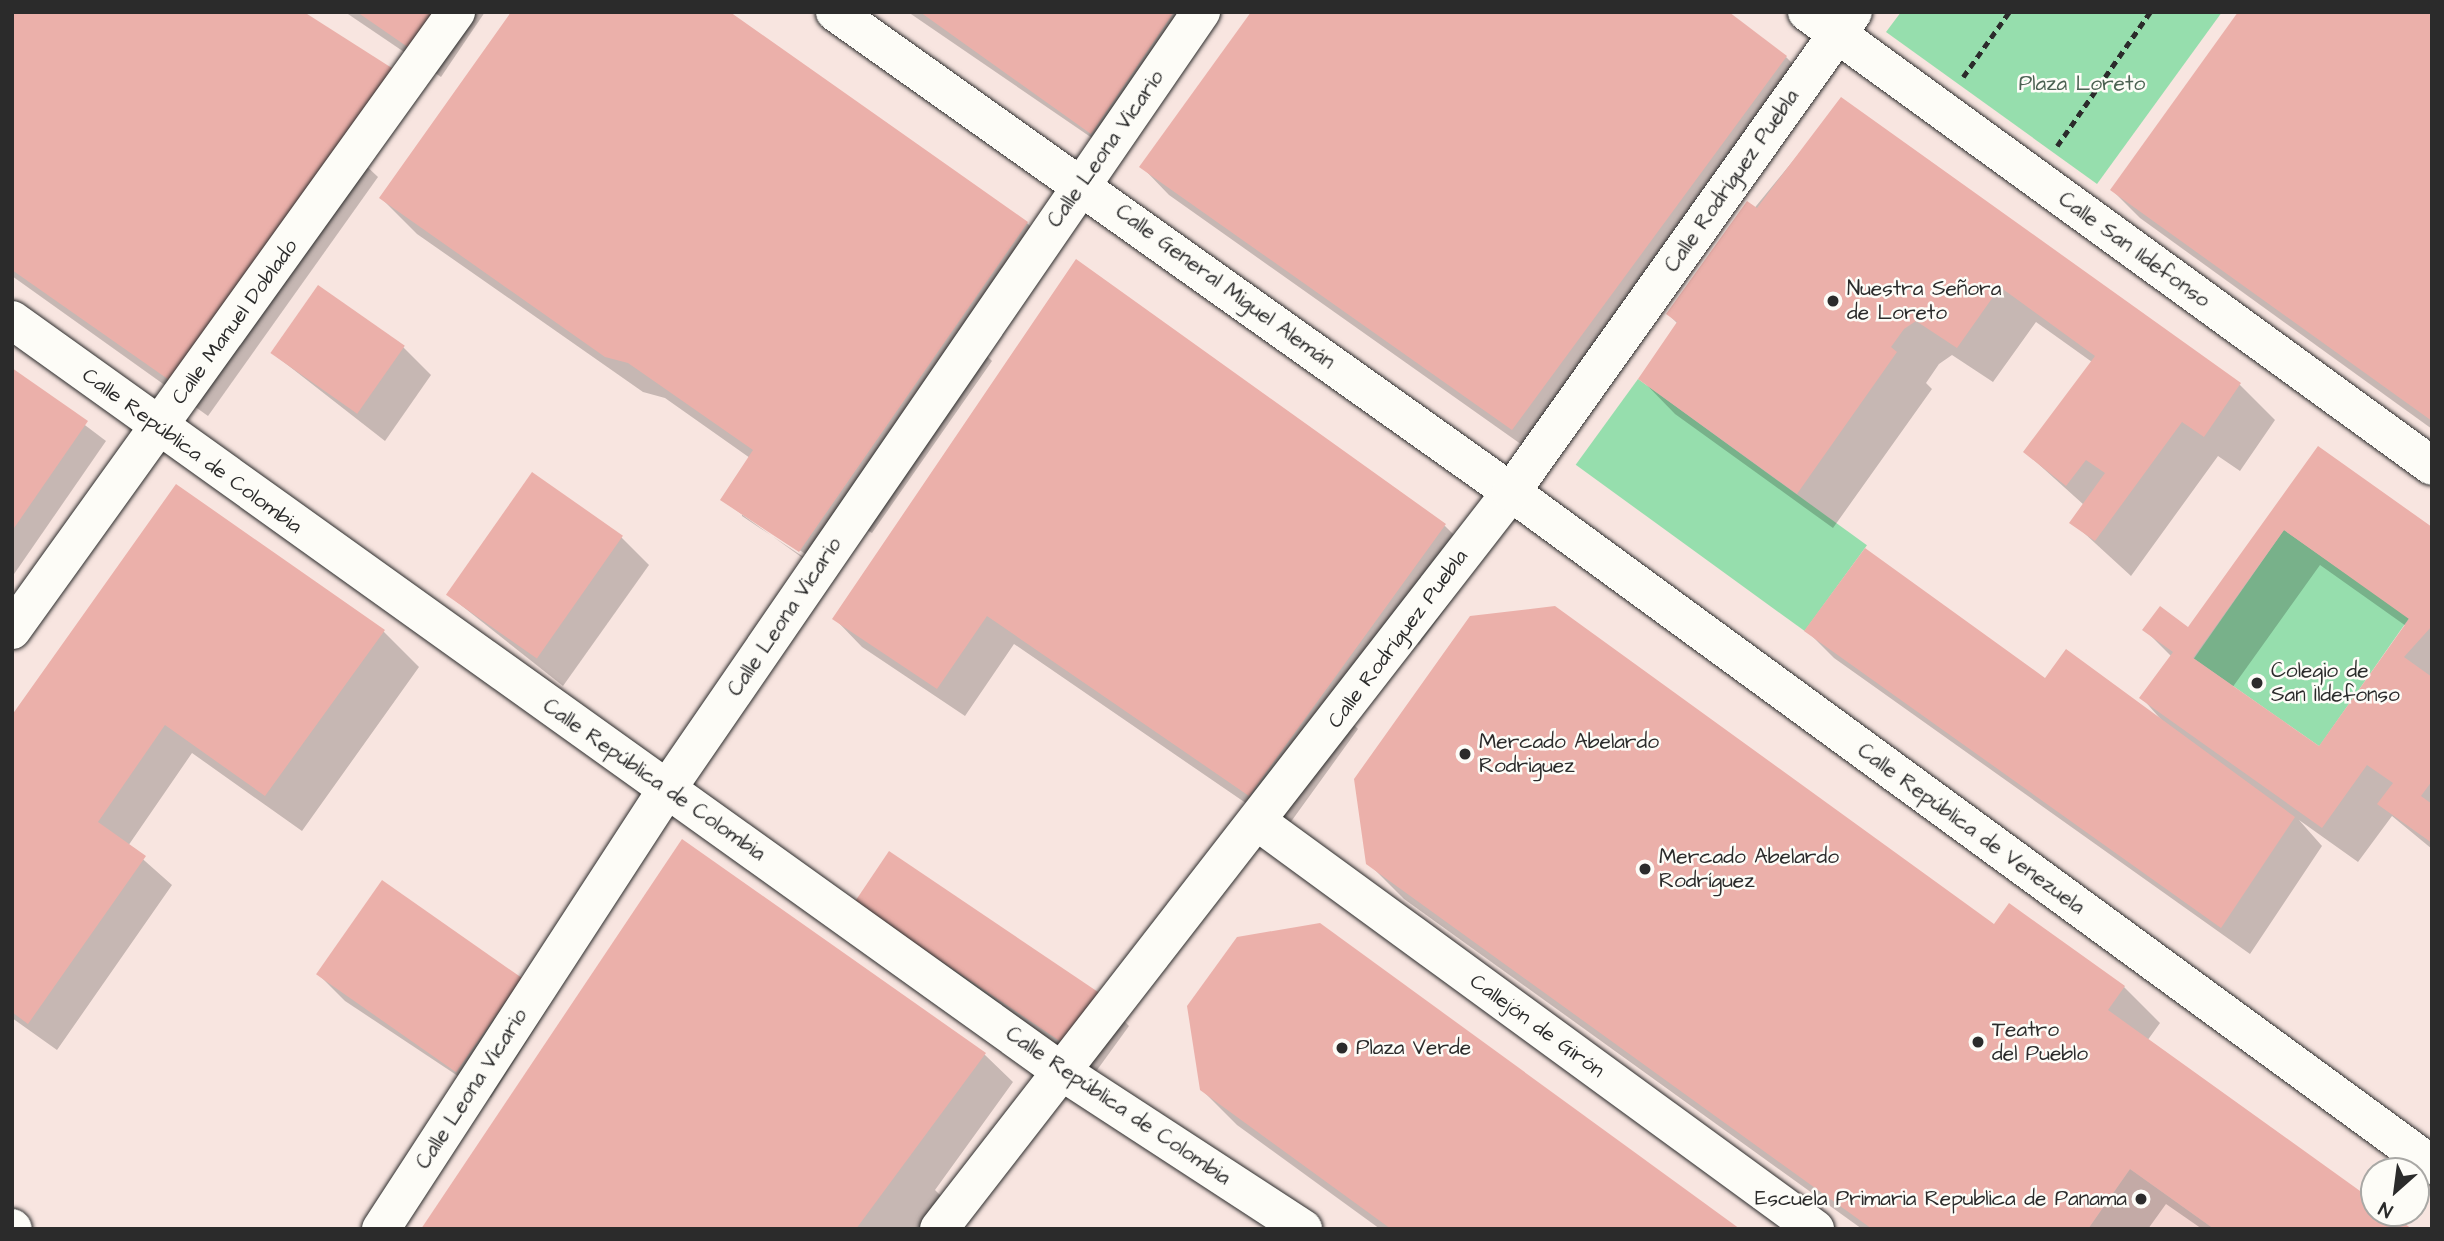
<!DOCTYPE html>
<html>
<head>
<meta charset="utf-8">
<style>
	body { margin:0 }
	#map { position:relative; width:2444px; height:1241px; overflow:hidden; background:#f8e5e0; font-family:"Architects Daughter",sans-serif }
	div>[style] { position:absolute }
	.built>* { inset:0; background:#f4d5d0 }
	.green>* { inset:0; background:#96dead; transform-origin:0 0 }
	.shadow>* { inset:0; background:#0003 }
	.building>* { inset:0; background:#ebb0aa; transform-origin:0 0 }
	.path>* { height:4.5px; margin-top:-2.25px; transform-origin:0; background:repeating-linear-gradient(90deg,#2b2b2b 0 7px,transparent 0 12px) }
	.roads { filter:drop-shadow(0 0 2px #2b2b2b) drop-shadow(0 0 2px #2b2b2b) }
	.minor>* { height:38px; margin:-19px; padding:0 19px; transform-origin:19px; border-radius:19px; background:#fdfcf7 }
	.dots>* { width:19px; height:19px; translate:-50% -50%; box-sizing:border-box; border:4px solid #fdfcf7; border-radius:50% }
	span { translate:-50% -50%; white-space:nowrap; text-align:center; line-height:1.15; -webkit-text-stroke:5px #fdfcf7; paint-order:stroke }
	.park-label { font-size:21px; color:#4b6152 }
	.street-label { font-size:21px; color:#2b2b2b }
	.poi-label { font-size:21px; color:#2b2b2b }
	.left { translate:0 -50%; text-align:left }
	.right { translate:-100% -50%; text-align:right }
	.frame { position:absolute; inset:0; border:14px solid #2b2b2b; pointer-events:none }
	.north { position:absolute; left:2360px; top:1157px; width:70px; height:70px; box-sizing:border-box; background:#fdfcf7; border:2px solid #a9a8a5; border-radius:50%; rotate:208deg; font-size:19px; font-weight:700; line-height:28px; text-align:center; color:#2b2b2b }
	.north::after { content:''; display:block; margin:auto; width:24px; height:32px; background:#2b2b2b; clip-path:polygon(50% 0,100% 100%,50% 72%,0 100%) }
</style>
</head>
<body>
<div id="map">
	<div class="built">
		<i style="clip-path:polygon(2130px 1169px,2214px 1229px,2088px 1229px)"></i>
	</div>
	<div class="green">
		<i style="clip-path:polygon(1901px 12px,2222px 12px,2097px 184px,1886px 32px)"></i>
		<i style="left:1638px;top:379px;width:283px;height:106px;rotate:36deg"></i>
		<i style="left:2284px;top:530px;width:153px;height:157px;rotate:35deg"></i>
	</div>
	<div class="shadow">
		<i style="clip-path:polygon(12px 12px,361px 161px,378px 177px,208px 416px,12px 276px)"></i>
		<i style="clip-path:polygon(345px 12px,485px 12px,441px 77px)"></i>
		<i style="clip-path:polygon(908px 12px,1206px 12px,1111px 151px)"></i>
		<i style="clip-path:polygon(2432px 12px,2432px 429px,2140px 218px,2112px 190px)"></i>
		<i style="clip-path:polygon(1786px 57px,1814px 85px,1742px 184px,1749px 191px,1549px 464px,1169px 195px,1142px 167px)"></i>
		<i style="clip-path:polygon(1828px 118px,2240px 385px,2275px 420px,2240px 471px,2218px 456px,2131px 576px,2072px 522px,2084px 505px,2025px 452px,2092px 362px,2036px 322px,1993px 382px,1952px 355px,1939px 364px,1926px 383px,1932px 389px,1833px 528px,1675px 414px,1640px 378px,1678px 324px,1668px 314px)"></i>
		<i style="clip-path:polygon(evenodd,381px 198px,1027px 223px,1055px 251px,984px 353px,992px 361px,872px 533px,852px 521px,818px 569px,722px 500px,750px 458px,665px 398px,643px 392px,417px 234px,381px 198px,742px 512px,807px 555px,805px 558px,742px 516px,742px 512px)"></i>
		<i style="clip-path:polygon(403px 347px,431px 375px,385px 441px,271px 352px)"></i>
		<i style="clip-path:polygon(12px 370px,106px 441px,12px 577px)"></i>
		<i style="clip-path:polygon(evenodd,2318px 448px,2432px 530px,2432px 849px,2392px 816px,2358px 862px,2299px 820px,2322px 846px,2250px 954px,1834px 658px,1806px 630px,2046px 680px,2165px 724px,2142px 698px,2171px 656px,2145px 630px,2189px 629px,2318px 448px,2320px 565px,2406px 626px,2319px 749px,2232px 688px,2320px 565px)"></i>
		<i style="clip-path:polygon(1445px 526px,1480px 561px,1419px 645px,1411px 639px,1350px 721px,1358px 729px,1285px 830px,1014px 644px,965px 716px,862px 647px,835px 619px)"></i>
		<i style="clip-path:polygon(621px 537px,649px 565px,563px 686px,447px 594px)"></i>
		<i style="clip-path:polygon(383px 631px,419px 667px,302px 831px,192px 753px,128px 846px,172px 885px,57px 1050px,12px 1018px,12px 719px)"></i>
		<i style="clip-path:polygon(1368px 863px,1995px 926px,2124px 987px,2160px 1023px,2147px 1041px,2374px 1204px,2374px 1213px,2387px 1213px,2409px 1229px,2202px 1229px,2166px 1204px,2148px 1229px,1862px 1229px,1404px 899px)"></i>
		<i style="clip-path:polygon(806px 929px,985px 1055px,1013px 1082px,935px 1190px,943px 1198px,920px 1229px,425px 1229px)"></i>
		<i style="clip-path:polygon(884px 930px,1102px 998px,1129px 1026px,1092px 1077px)"></i>
		<i style="clip-path:polygon(317px 973px,521px 979px,549px 1006px,491px 1098px,345px 1001px)"></i>
		<i style="clip-path:polygon(1201px 1089px,1737px 1229px,1380px 1229px,1237px 1125px)"></i>
	</div>
	<div class="building">
		<i style="clip-path:polygon(12px 12px,304px 12px,395px 70px,172px 382px,12px 270px)"></i>
		<i style="clip-path:polygon(357px 12px,438px 12px,412px 50px)"></i>
		<i style="clip-path:polygon(511px 12px,730px 12px,1028px 222px,799px 552px,720px 500px,753px 450px,628px 363px,605px 357px,379px 198px)"></i>
		<i style="clip-path:polygon(920px 12px,1174px 12px,1091px 134px)"></i>
		<i style="clip-path:polygon(1251px 12px,1729px 12px,1787px 56px,1512px 430px,1139px 167px)"></i>
		<i style="clip-path:polygon(2238px 12px,2432px 12px,2432px 421px,2110px 190px)"></i>
		<i style="clip-path:polygon(1841px 97px,2241px 383px,2204px 437px,2182px 422px,2095px 541px,2069px 523px,2105px 473px,2086px 460px,2066px 486px,2023px 452px,2095px 356px,2000px 287px,1957px 348px,1916px 321px,1904px 329px,1891px 347px,1897px 352px,1797px 494px,1638px 379px,1677px 322px,1666px 314px,1747px 201px,1757px 208px)"></i>
		<i style="clip-path:polygon(1076px 259px,1446px 524px,1249px 796px,987px 616px,937px 689px,832px 619px)"></i>
		<i style="left:318px;top:285px;width:106px;height:83px;rotate:35deg"></i>
		<i style="clip-path:polygon(12px 368px,88px 421px,12px 531px)"></i>
		<i style="clip-path:polygon(evenodd,2318px 446px,2432px 527px,2432px 626px,2404px 657px,2432px 677px,2432px 781px,2421px 796px,2432px 804px,2432px 843px,2377px 804px,2393px 783px,2367px 765px,2322px 828px,2139px 698px,2173px 652px,2142px 630px,2160px 606px,2188px 627px,2318px 446px,2284px 530px,2409px 619px,2319px 746px,2193px 658px,2284px 530px)"></i>
		<i style="left:532px;top:472px;width:111px;height:150px;rotate:35deg"></i>
		<i style="clip-path:polygon(176px 484px,385px 630px,265px 796px,165px 725px,98px 822px,146px 856px,28px 1024px,12px 1012px,12px 715px)"></i>
		<i style="clip-path:polygon(1865px 548px,2045px 678px,2066px 649px,2295px 817px,2221px 928px,1804px 631px)"></i>
		<i style="clip-path:polygon(1555px 606px,1994px 924px,2009px 903px,2125px 986px,2108px 1010px,2374px 1201px,2374px 1213px,2390px 1213px,2412px 1229px,2214px 1229px,2130px 1169px,2088px 1229px,1872px 1229px,1366px 864px,1354px 779px,1470px 616px)"></i>
		<i style="clip-path:polygon(682px 839px,986px 1053px,856px 1229px,421px 1229px)"></i>
		<i style="left:889px;top:851px;width:258px;height:62px;rotate:34deg"></i>
		<i style="left:382px;top:880px;width:171px;height:115px;rotate:35deg"></i>
		<i style="clip-path:polygon(1320px 923px,1740px 1229px,1391px 1229px,1200px 1090px,1187px 1006px,1237px 937px)"></i>
	</div>
	<div class="path">
		<i style="left:1963px;top:77px;width:80px;rotate:-54.7deg"></i>
		<i style="left:2057px;top:146px;width:163px;rotate:-55.2deg"></i>
	</div>
	<div class="roads">
		<div class="minor">
			<i style="left:835px;top:12px;width:829px;rotate:35.38deg"></i>
			<i style="left:1511px;top:492px;width:1141px;rotate:36.16deg"></i>
			<i style="left:1807px;top:12px;width:772px;rotate:35.99deg"></i>
			<i style="left:12px;top:320px;width:1290px;rotate:35.6deg"></i>
			<i style="left:1061px;top:1071px;width:289px;rotate:33.1deg"></i>
			<i style="left:12px;top:630px;width:761px;rotate:-54.3deg"></i>
			<i style="left:1258px;top:822px;width:690px;rotate:36.16deg"></i>
			<i style="left:12px;top:1228px;width:1px;rotate:45deg"></i>
			<i style="left:381px;top:1229px;width:525px;rotate:-56.98deg"></i>
			<i style="left:667px;top:789px;width:943px;rotate:-55.5deg"></i>
			<i style="left:939px;top:1229px;width:933px;rotate:-52.18deg"></i>
			<i style="left:1511px;top:492px;width:589px;rotate:-54.53deg"></i>
		</div>
	</div>
	<div class="dots">
		<i style="left:1833px;top:301px;background:#2b2b2b"></i>
		<i style="left:2257px;top:683px;background:#2b2b2b"></i>
		<i style="left:1465px;top:754px;background:#2b2b2b"></i>
		<i style="left:1645px;top:869px;background:#2b2b2b"></i>
		<i style="left:1978px;top:1042px;background:#2b2b2b"></i>
		<i style="left:1342px;top:1048px;background:#2b2b2b"></i>
		<i style="left:2141px;top:1199px;background:#2b2b2b"></i>
	</div>
	<div class="park-label">
		<span style="left:2082px;top:84px">Plaza Loreto</span>
	</div>
	<div class="street-label">
		<span style="left:1106px;top:149px;rotate:-55deg">Calle Leona Vicario</span>
		<span style="left:1732px;top:181px;rotate:-55deg">Calle Rodríguez Puebla</span>
		<span style="left:2134px;top:250px;rotate:36deg">Calle San Ildefonso</span>
		<span style="left:1225px;top:287px;rotate:36deg">Calle General Miguel Alemán</span>
		<span style="left:235px;top:322px;rotate:-54deg">Calle Manuel Doblado</span>
		<span style="left:192px;top:451px;rotate:36deg">Calle República de Colombia</span>
		<span style="left:785px;top:617px;rotate:-56deg">Calle Leona Vicario</span>
		<span style="left:1398px;top:639px;rotate:-53deg">Calle Rodríguez Puebla</span>
		<span style="left:654px;top:780px;rotate:35deg">Calle República de Colombia</span>
		<span style="left:1971px;top:829px;rotate:36deg">Calle República de Venezuela</span>
		<span style="left:1537px;top:1026px;rotate:36deg">Callejón de Girón</span>
		<span style="left:472px;top:1089px;rotate:-57deg">Calle Leona Vicario</span>
		<span style="left:1118px;top:1106px;rotate:34deg">Calle República de Colombia</span>
	</div>
	<div class="poi-label">
		<span class="left" style="left:1847px;top:301px">Nuestra Señora<br>de Loreto</span>
		<span class="left" style="left:2271px;top:683px">Colegio de<br>San Ildefonso</span>
		<span class="left" style="left:1479px;top:754px">Mercado Abelardo<br>Rodriguez</span>
		<span class="left" style="left:1659px;top:869px">Mercado Abelardo<br>Rodríguez</span>
		<span class="left" style="left:1992px;top:1042px">Teatro<br>del Pueblo</span>
		<span class="left" style="left:1356px;top:1048px">Plaza Verde</span>
		<span class="right" style="left:2127px;top:1199px">Escuela Primaria Republica de Panama</span>
	</div>
	<div class="frame"></div>
	<div class="north">N</div>
</div>
</body>
</html>
